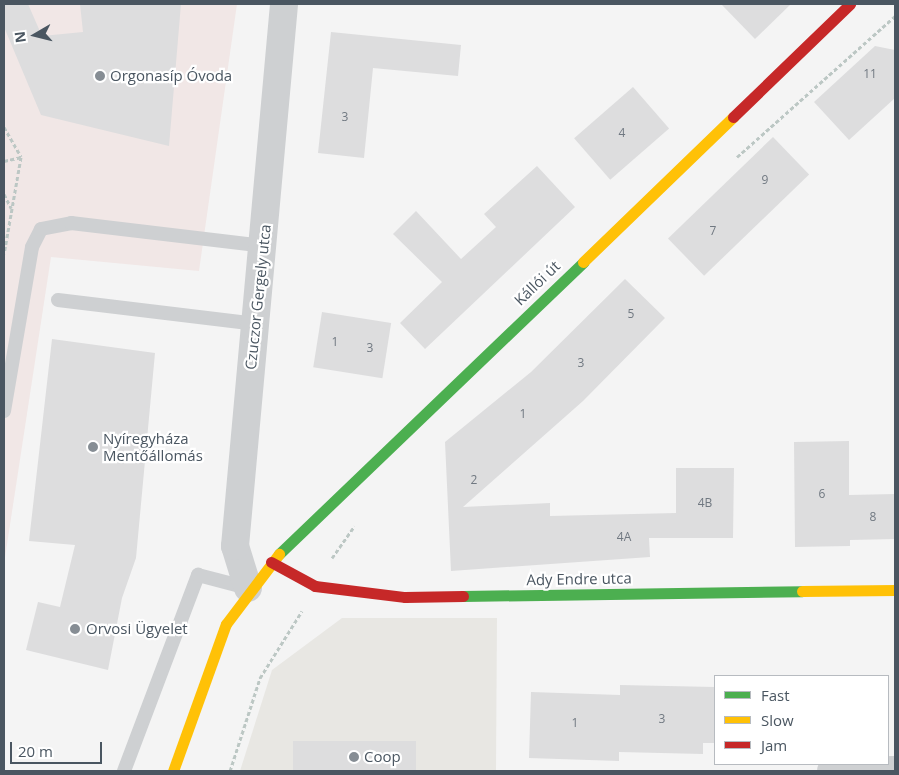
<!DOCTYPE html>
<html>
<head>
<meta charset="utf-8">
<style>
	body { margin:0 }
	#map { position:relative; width:899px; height:775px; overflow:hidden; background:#f4f4f4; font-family:"Open Sans",sans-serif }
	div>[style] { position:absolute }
	.commercial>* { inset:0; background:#e8e7e3 }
	.medical>* { inset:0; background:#f1e7e6 }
	.building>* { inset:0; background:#ddddde; transform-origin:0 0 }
	.path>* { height:3px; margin-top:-1.5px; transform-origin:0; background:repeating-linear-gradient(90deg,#bcc7c4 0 4px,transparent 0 6.5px) }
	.lane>* { height:14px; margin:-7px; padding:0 7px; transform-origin:7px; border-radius:7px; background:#ced0d2 }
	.street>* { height:28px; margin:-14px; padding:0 14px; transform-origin:14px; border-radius:14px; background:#ced0d2 }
	.fast>* { height:11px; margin:-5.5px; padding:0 5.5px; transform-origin:5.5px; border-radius:5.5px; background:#4caf50 }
	.slow>* { height:11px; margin:-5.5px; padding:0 5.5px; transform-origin:5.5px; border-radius:5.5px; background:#ffc107 }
	.jam>* { height:11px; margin:-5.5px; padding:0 5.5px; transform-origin:5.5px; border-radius:5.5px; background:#c62828 }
	.dots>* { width:14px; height:14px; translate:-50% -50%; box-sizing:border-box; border:2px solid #fff; border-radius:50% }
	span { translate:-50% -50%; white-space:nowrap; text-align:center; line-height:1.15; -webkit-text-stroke:4.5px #fff; paint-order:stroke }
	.number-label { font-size:12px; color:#707881 }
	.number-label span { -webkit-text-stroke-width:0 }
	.poi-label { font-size:15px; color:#4a5661 }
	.left { translate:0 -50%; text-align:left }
	.street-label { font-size:15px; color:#4a5661 }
	.frame { position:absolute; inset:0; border:5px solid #4a5661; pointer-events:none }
	.legend { position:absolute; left:714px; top:675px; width:175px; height:90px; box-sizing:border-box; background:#fff; border:1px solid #b7bbc0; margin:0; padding:6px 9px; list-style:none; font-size:15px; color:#4a5661 }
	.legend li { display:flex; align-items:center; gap:10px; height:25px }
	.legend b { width:25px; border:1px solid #b7bbc0 }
	.north { position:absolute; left:10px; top:10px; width:50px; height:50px; -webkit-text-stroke:4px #fff; paint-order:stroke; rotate:262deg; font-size:14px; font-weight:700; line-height:20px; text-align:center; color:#4a5661 }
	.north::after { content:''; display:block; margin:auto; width:18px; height:22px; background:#4a5661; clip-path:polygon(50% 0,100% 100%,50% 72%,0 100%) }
	.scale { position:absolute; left:10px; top:742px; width:92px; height:22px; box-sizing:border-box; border:2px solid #4a5661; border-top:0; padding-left:6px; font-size:15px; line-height:18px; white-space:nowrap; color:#4a5661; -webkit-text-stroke:4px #fff; paint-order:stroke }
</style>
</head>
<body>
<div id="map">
	<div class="commercial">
		<i style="clip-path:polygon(342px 618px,497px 618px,496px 771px,240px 771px,272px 670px)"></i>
	</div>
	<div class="medical">
		<i style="clip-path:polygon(4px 4px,237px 4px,199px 271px,51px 257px,4px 564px)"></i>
	</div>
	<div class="building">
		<i style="clip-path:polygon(4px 4px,28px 4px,42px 36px,83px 32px,80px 4px,181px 4px,169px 146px,41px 115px,4px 27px)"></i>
		<i style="clip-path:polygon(721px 4px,791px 4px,755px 39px)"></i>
		<i style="clip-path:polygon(331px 32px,461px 45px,458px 76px,373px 68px,364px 158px,318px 153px)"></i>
		<i style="clip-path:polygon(875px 46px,895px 50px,895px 98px,849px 140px,814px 102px)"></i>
		<i style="left:633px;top:87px;width:55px;height:78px;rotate:49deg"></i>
		<i style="left:773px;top:137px;width:52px;height:146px;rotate:46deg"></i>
		<i style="clip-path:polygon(537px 166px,575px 207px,425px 349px,400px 323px,442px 282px,393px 234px,416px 211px,461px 259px,496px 227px,484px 214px)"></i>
		<i style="clip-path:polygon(625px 279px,665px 318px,583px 401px,463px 507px,550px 503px,550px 516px,676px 513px,676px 468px,734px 468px,733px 538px,649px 538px,650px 557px,451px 571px,445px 442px,531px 372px)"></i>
		<i style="left:322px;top:312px;width:70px;height:56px;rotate:9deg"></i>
		<i style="clip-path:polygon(52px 339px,155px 353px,136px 558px,122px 598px,108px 670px,26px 650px,38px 602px,60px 607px,75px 545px,29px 541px)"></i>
		<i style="clip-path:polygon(849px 441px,849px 495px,895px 494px,895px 539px,850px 540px,850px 546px,795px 547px,794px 442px)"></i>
		<i style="clip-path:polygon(620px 685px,715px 687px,715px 743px,703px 743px,703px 754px,619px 752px,619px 761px,529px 758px,531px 692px,620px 695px)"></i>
		<i style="left:293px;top:741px;width:123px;height:30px"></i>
	</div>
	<div class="path">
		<i style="left:4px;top:127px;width:34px;rotate:60deg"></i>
		<i style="left:21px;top:157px;width:98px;rotate:99.9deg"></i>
		<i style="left:737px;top:157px;width:212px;rotate:-41.7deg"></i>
		<i style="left:4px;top:161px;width:17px;rotate:-13deg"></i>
		<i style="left:4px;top:194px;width:16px;rotate:63deg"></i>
		<i style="left:332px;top:558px;width:39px;rotate:-55deg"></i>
		<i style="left:230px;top:771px;width:98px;rotate:-72.1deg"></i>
		<i style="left:260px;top:678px;width:79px;rotate:-57.9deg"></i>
	</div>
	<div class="lane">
		<i style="left:58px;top:300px;width:198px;rotate:6.9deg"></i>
		<i style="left:4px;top:411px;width:166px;rotate:-80.3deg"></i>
		<i style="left:32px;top:247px;width:20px;rotate:-63deg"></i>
		<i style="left:41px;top:229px;width:31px;rotate:-11deg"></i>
		<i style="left:71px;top:223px;width:193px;rotate:6.8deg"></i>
		<i style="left:124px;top:771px;width:210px;rotate:-69.3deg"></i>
		<i style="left:198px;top:575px;width:52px;rotate:14.6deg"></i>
	</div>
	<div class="street">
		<i style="left:248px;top:588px;width:44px;rotate:-107.2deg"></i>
		<i style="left:235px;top:546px;width:544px;rotate:-84.83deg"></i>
		<i style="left:831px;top:771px;width:64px;rotate:-0.9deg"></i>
	</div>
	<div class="fast">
		<i style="left:279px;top:554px;width:422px;rotate:-43.8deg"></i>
		<i style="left:463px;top:596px;width:339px;rotate:-0.8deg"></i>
	</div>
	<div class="slow">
		<i style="left:583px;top:262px;width:209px;rotate:-44deg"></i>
		<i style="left:802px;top:591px;width:93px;rotate:-0.6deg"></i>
		<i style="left:173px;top:771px;width:156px;rotate:-70.2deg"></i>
		<i style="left:226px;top:624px;width:88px;rotate:-52.9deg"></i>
	</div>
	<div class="jam">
		<i style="left:733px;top:117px;width:163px;rotate:-44deg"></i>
		<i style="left:271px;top:562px;width:50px;rotate:28.6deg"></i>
		<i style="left:315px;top:586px;width:91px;rotate:7deg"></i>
		<i style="left:405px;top:597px;width:58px;rotate:-1deg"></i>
	</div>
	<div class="dots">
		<i style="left:100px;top:76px;background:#868d94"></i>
		<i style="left:93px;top:447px;background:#868d94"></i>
		<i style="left:75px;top:629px;background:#868d94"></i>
		<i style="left:354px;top:757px;background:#868d94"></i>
	</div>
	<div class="number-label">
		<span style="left:870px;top:74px">11</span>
		<span style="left:345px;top:117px">3</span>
		<span style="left:622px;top:133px">4</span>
		<span style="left:765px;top:180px">9</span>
		<span style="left:713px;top:231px">7</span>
		<span style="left:631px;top:314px">5</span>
		<span style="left:335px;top:342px">1</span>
		<span style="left:370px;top:348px">3</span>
		<span style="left:581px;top:363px">3</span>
		<span style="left:523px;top:414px">1</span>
		<span style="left:474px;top:480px">2</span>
		<span style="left:822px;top:494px">6</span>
		<span style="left:705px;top:503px">4B</span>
		<span style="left:873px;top:517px">8</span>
		<span style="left:624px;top:537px">4A</span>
		<span style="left:662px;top:719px">3</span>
		<span style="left:575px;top:723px">1</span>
	</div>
	<div class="poi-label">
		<span class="left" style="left:110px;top:76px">Orgonasíp Óvoda</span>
		<span class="left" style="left:103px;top:447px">Nyíregyháza<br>Mentőállomás</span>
		<span class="left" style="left:86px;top:629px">Orvosi Ügyelet</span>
		<span class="left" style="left:364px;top:757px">Coop</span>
	</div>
	<div class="street-label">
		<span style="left:537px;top:283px;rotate:-44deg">Kállói út</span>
		<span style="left:258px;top:297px;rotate:-84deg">Czuczor Gergely utca</span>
		<span style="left:579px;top:579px;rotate:-1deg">Ady Endre utca</span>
	</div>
	<div class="frame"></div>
	<ul class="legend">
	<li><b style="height:6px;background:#4caf50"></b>Fast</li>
	<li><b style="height:6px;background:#ffc107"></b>Slow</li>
	<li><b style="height:6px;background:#c62828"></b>Jam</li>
	</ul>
	<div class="north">N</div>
	<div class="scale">20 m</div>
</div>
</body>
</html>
